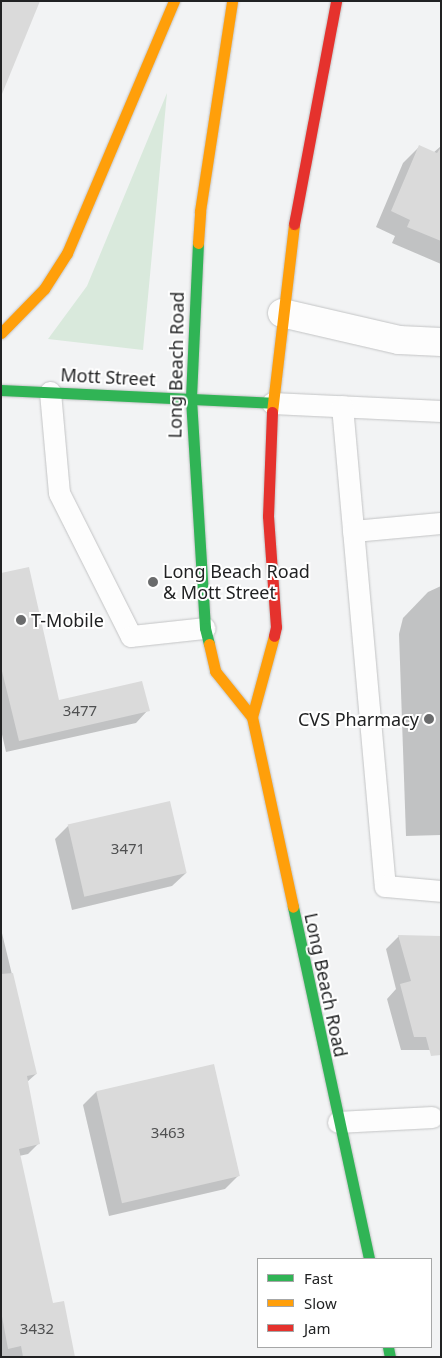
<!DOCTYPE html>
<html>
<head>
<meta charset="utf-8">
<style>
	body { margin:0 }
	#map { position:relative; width:442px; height:1358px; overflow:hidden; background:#f2f3f4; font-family:"Noto Sans",sans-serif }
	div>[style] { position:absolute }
	.green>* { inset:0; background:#d9e9dc }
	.shadow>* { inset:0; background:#0003 }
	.building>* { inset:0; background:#dadada; transform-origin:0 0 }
	.roads { filter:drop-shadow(0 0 1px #c3c4c5) drop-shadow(0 0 1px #c3c4c5) }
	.lane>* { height:21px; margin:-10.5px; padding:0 10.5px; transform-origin:10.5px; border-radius:10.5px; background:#fdfdfd }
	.street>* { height:28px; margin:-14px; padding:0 14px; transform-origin:14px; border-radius:14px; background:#fdfdfd }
	.fast>* { height:11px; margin:-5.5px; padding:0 5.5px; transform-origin:5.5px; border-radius:5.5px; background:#30b455 }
	.slow>* { height:11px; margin:-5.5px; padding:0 5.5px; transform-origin:5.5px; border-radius:5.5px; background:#ff9f0a }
	.jam>* { height:11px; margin:-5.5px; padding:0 5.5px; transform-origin:5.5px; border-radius:5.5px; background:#e5322d }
	.dots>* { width:14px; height:14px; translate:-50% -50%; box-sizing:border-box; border:2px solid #fff; border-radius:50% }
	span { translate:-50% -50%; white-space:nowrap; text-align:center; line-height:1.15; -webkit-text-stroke:4px #fff; paint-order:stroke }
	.number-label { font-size:15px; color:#4f5051 }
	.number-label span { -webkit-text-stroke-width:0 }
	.street-label { font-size:18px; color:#212223 }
	.poi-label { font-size:18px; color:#212223 }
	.left { translate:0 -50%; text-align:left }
	.right { translate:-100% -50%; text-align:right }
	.frame { position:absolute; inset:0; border:2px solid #212223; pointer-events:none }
	.legend { position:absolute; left:257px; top:1258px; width:175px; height:90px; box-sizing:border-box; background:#fff; border:1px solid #a6a7a7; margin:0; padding:6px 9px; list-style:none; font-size:15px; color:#212223 }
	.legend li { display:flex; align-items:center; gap:10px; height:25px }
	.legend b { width:25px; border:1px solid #a6a7a7 }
</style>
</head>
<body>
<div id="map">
	<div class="green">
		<i style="clip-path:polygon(167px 93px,143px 350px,48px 339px,87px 286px)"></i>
	</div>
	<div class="shadow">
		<i style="clip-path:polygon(441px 146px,441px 264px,392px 243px,395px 236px,376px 227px,403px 163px,419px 147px,433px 153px)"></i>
		<i style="clip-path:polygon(1px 574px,58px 702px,148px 710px,136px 723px,6px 752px,1px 730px)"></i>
		<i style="clip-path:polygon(441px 586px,441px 835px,406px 836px,399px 634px,403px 618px,428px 592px)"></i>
		<i style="clip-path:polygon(69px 825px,186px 873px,172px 886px,72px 910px,55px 839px)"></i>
		<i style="clip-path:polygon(1px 929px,36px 1074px,27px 1082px,39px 1143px,28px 1154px,19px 1156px,52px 1304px,74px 1357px,1px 1357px)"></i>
		<i style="clip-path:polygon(399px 936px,441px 1050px,401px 1050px,387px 999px,396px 989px,386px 949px)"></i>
		<i style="clip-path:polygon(213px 1065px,239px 1175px,225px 1189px,109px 1216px,83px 1105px,96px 1092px)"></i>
	</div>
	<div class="building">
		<i style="clip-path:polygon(1px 1px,40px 1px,2px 94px,1px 94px)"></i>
		<i style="clip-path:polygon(419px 145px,437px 153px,441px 147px,441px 241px,407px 227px,410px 220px,391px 211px)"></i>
		<i style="clip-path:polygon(29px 567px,59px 700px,142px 681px,150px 711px,19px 741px,1px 667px,1px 573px)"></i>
		<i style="left:170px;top:801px;width:74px;height:105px;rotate:77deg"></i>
		<i style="clip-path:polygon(398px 935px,441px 936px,441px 1055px,431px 1056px,426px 1037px,414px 1037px,400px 984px,411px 981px)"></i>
		<i style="clip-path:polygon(13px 973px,37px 1074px,27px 1076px,40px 1144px,19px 1149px,53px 1303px,64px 1301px,75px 1357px,23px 1357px,21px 1346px,8px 1349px,1px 1311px,1px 974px)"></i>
		<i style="left:214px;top:1064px;width:115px;height:121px;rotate:77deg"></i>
	</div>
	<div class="roads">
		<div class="lane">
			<i style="left:50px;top:392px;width:101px;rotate:84.9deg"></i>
			<i style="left:59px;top:493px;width:160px;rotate:63.3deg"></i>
			<i style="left:131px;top:636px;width:74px;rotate:-6.2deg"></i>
			<i style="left:272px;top:403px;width:169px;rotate:2.7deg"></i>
			<i style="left:342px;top:406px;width:482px;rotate:84.9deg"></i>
			<i style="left:385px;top:886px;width:56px;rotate:5.1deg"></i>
			<i style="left:353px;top:531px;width:88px;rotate:-5.2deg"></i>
			<i style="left:338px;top:1122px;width:94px;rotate:-3deg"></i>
		</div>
		<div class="street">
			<i style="left:282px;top:313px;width:120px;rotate:13deg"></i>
			<i style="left:399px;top:340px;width:42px;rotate:2.7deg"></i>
		</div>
		<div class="fast">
			<i style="left:198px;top:243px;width:156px;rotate:92.6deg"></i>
			<i style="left:191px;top:399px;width:229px;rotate:86.5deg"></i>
			<i style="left:205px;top:628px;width:16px;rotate:76deg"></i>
			<i style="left:1px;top:390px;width:271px;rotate:2.7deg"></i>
			<i style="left:293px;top:907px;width:360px;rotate:77.8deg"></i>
			<i style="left:388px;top:1347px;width:10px;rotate:79deg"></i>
		</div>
		<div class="slow">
			<i style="left:198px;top:243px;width:32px;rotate:-86deg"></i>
			<i style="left:200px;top:211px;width:212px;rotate:-81.3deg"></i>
			<i style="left:1px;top:333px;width:62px;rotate:-45.7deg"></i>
			<i style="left:44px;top:289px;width:43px;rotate:-57.4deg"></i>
			<i style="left:67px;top:253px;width:274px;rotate:-67deg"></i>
			<i style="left:272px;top:412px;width:189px;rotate:-83.3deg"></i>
			<i style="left:274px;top:636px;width:84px;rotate:105.2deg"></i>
			<i style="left:252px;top:717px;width:194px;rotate:77.8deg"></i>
			<i style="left:209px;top:644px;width:28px;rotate:77deg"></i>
			<i style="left:215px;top:671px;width:59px;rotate:51.2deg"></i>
		</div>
		<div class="jam">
			<i style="left:294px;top:224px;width:227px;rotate:-79.3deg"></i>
			<i style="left:272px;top:412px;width:104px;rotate:92.2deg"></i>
			<i style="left:268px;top:516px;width:111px;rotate:85.9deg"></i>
			<i style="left:276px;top:627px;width:9px;rotate:103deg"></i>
		</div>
	</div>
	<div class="dots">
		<i style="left:153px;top:582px;background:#6a6b6c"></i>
		<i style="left:21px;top:620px;background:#6a6b6c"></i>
		<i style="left:429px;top:719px;background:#6a6b6c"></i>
	</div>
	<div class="number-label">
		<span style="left:80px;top:711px">3477</span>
		<span style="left:128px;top:849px">3471</span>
		<span style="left:168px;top:1133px">3463</span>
		<span style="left:37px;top:1329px">3432</span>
	</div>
	<div class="street-label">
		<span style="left:176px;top:365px;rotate:-89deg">Long Beach Road</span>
		<span style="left:108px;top:377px;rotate:3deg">Mott Street</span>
		<span style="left:326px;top:985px;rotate:78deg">Long Beach Road</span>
	</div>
	<div class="poi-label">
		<span class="left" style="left:163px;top:582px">Long Beach Road<br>&amp; Mott Street</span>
		<span class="left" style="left:31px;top:620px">T-Mobile</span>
		<span class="right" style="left:419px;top:719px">CVS Pharmacy</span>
	</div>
	<div class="frame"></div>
	<ul class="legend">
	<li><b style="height:6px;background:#30b455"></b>Fast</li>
	<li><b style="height:6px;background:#ff9f0a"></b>Slow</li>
	<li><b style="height:6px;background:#e5322d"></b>Jam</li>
	</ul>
</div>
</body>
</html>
